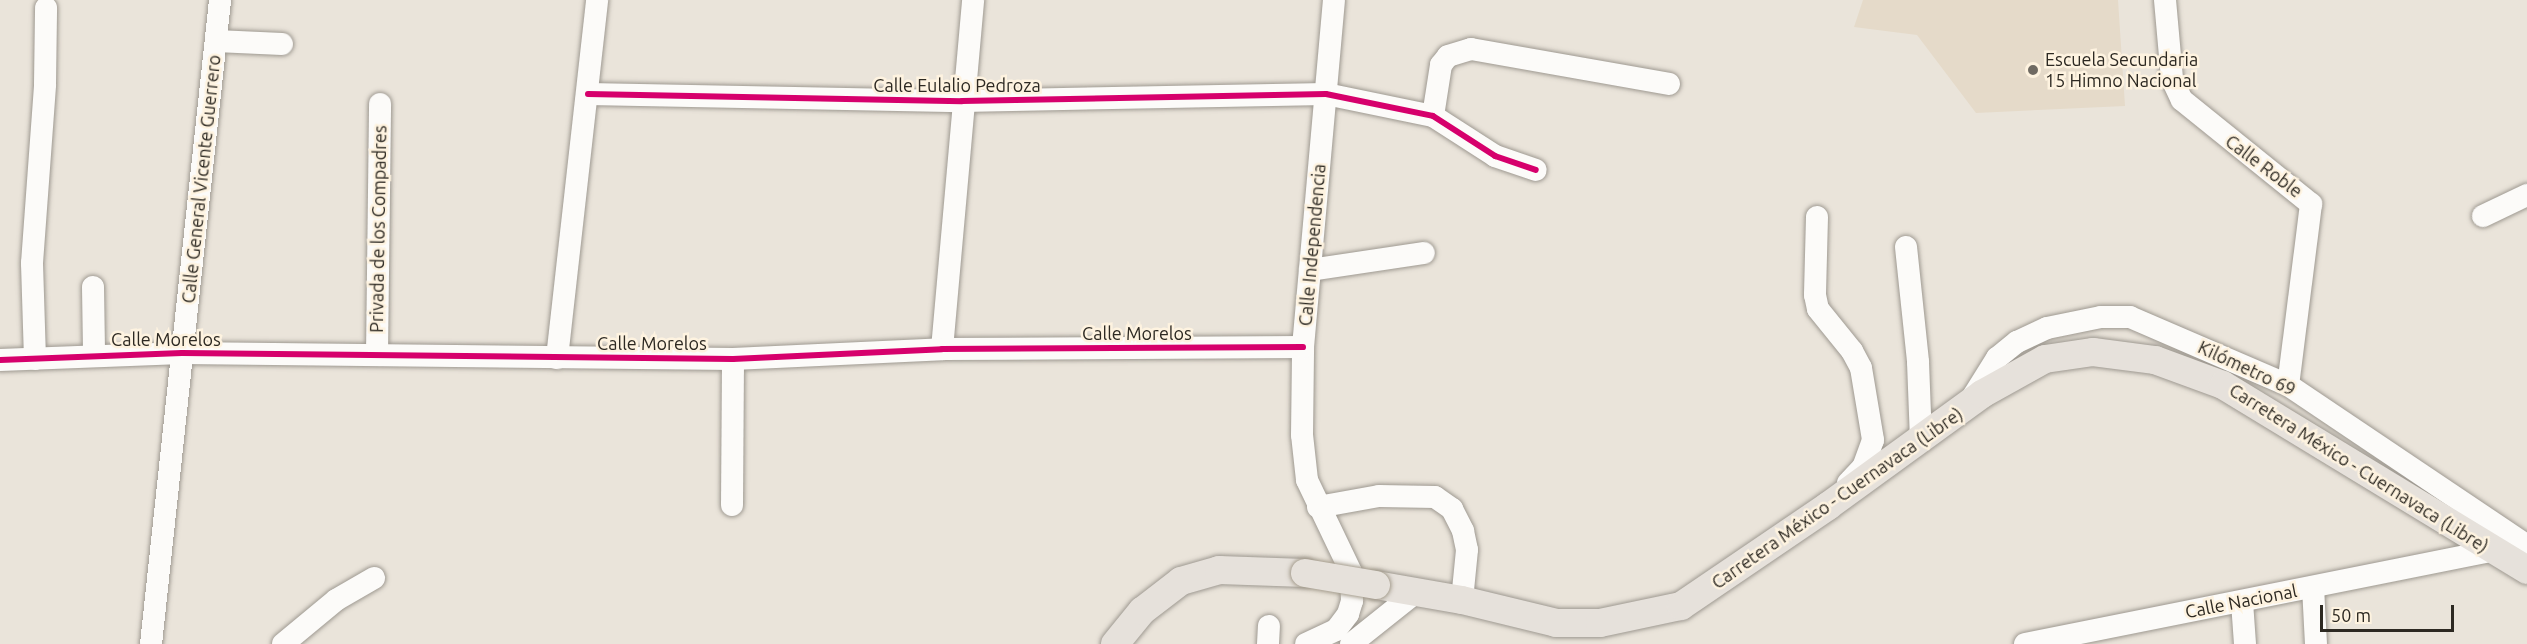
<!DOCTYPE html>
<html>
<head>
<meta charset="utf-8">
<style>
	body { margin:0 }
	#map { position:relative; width:2527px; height:644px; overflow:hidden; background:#eae4da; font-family:Ubuntu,sans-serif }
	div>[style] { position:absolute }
	.built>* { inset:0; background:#e5dac9 }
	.roads { filter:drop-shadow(0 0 2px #9e9991) drop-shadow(0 0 2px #9e9991) }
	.minor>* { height:22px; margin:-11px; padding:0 11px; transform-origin:11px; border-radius:11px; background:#fcfbf9 }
	.major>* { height:28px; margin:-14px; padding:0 14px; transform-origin:14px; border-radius:14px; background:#e6e1db }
	.bridges { filter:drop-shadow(0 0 2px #a59d8e) drop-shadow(0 0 2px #a59d8e) }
	.major-bridge>* { height:28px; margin:-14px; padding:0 14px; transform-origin:14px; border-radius:14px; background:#e6e1db }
	.cycleway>* { height:6px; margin:-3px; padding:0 3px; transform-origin:3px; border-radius:3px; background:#d6006c }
	.dots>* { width:16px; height:16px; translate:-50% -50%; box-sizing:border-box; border:3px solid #fef3e0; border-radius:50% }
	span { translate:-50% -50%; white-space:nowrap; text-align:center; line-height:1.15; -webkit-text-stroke:5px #fef3e0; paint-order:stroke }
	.poi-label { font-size:18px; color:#2d2922 }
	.left { translate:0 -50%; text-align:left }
	.street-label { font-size:18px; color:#2d2922 }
	.scale { position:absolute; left:2320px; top:605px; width:134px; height:27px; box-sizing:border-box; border:3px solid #2d2922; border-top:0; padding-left:8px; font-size:18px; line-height:21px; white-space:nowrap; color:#2d2922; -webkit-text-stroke:4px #fef3e0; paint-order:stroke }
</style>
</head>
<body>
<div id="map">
	<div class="built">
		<i style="clip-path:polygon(1863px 0,2118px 0,2125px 106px,1976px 113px,1917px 35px,1854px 27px)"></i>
	</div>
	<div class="roads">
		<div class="minor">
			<i style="left:2165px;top:0;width:79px;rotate:84.9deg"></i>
			<i style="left:2172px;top:79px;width:23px;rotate:65deg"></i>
			<i style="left:2182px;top:100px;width:166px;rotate:38.9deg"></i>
			<i style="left:2311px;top:204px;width:182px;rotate:97.2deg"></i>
			<i style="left:216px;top:41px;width:66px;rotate:2.6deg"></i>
			<i style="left:588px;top:94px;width:374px;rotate:1.1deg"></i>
			<i style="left:962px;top:101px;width:364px;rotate:-1.1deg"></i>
			<i style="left:1326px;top:94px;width:109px;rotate:11.6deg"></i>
			<i style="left:1433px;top:116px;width:74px;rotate:32.8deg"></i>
			<i style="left:1495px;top:156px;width:43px;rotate:18.9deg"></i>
			<i style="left:1433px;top:116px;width:52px;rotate:-81.1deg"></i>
			<i style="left:1441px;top:65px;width:11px;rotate:-52deg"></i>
			<i style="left:1448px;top:56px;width:24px;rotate:-17deg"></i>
			<i style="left:1471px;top:49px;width:201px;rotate:10deg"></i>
			<i style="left:2483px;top:216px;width:49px;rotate:-25.5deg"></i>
			<i style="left:1817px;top:217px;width:78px;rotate:91.5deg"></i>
			<i style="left:1815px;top:295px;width:14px;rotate:78deg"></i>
			<i style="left:1818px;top:309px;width:54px;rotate:51deg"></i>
			<i style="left:1852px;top:351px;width:19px;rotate:62deg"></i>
			<i style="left:1861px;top:368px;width:73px;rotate:80.5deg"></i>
			<i style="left:1873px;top:440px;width:29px;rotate:110deg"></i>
			<i style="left:1863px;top:467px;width:22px;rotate:133deg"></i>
			<i style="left:1906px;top:247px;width:116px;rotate:84deg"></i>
			<i style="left:1918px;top:362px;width:77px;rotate:87.8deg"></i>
			<i style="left:1310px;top:270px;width:115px;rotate:-8.5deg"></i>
			<i style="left:93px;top:287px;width:67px;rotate:89.1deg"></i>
			<i style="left:942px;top:349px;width:350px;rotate:-84.9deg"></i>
			<i style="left:377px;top:355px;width:251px;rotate:-89.3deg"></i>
			<i style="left:557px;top:358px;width:360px;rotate:-83.6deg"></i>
			<i style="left:35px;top:359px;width:96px;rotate:-91.8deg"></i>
			<i style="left:32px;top:263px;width:179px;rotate:-85.8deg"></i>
			<i style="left:45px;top:84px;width:76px;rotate:-89.2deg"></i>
			<i style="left:0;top:360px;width:182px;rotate:-2.2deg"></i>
			<i style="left:182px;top:353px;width:551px;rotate:0.62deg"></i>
			<i style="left:733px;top:359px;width:209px;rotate:-2.7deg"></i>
			<i style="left:942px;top:349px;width:361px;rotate:-0.3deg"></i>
			<i style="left:1970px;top:401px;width:51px;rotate:-57.9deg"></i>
			<i style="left:1997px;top:358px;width:26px;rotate:-39deg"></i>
			<i style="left:2017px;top:342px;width:33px;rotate:-25deg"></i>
			<i style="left:2047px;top:328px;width:55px;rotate:-11.5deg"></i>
			<i style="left:2101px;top:317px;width:29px"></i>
			<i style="left:2130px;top:317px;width:172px;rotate:23.3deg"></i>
			<i style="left:2288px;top:385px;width:285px;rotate:33.9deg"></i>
			<i style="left:732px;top:505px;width:146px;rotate:-89.6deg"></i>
			<i style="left:1318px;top:507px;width:62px;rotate:-10.2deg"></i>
			<i style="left:1379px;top:496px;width:56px;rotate:1deg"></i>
			<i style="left:1435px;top:497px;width:21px;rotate:35deg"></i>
			<i style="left:1452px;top:509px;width:25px;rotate:63deg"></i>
			<i style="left:1463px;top:531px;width:19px;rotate:78deg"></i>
			<i style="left:1467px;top:550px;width:50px;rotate:95.7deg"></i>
			<i style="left:2313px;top:587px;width:57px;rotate:87deg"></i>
			<i style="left:2242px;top:602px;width:42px;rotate:85.9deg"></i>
			<i style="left:151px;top:644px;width:648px;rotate:-83.88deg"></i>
			<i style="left:283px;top:644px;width:69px;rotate:-39.7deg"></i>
			<i style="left:336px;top:600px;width:44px;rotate:-30.1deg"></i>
			<i style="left:1268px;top:644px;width:18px;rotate:-87deg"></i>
			<i style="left:1306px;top:644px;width:33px;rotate:-25deg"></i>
			<i style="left:1336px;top:630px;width:20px;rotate:-53deg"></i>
			<i style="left:1348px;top:614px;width:14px;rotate:-73deg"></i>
			<i style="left:1352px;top:601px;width:29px;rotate:-92deg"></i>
			<i style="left:1351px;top:572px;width:102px;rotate:-115.6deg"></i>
			<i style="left:1307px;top:480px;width:45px;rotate:-96.3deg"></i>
			<i style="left:1302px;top:435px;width:88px;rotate:-89.3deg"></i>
			<i style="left:1303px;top:347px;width:348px;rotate:-84.9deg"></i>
			<i style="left:1351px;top:644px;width:82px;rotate:-38.6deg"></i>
			<i style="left:2025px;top:644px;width:490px;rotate:-11.3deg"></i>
		</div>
		<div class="major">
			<i style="left:1376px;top:585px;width:87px;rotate:9.9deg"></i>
			<i style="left:1462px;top:600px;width:97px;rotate:13.7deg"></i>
			<i style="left:1556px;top:623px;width:44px"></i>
			<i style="left:1600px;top:623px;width:83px;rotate:-11.9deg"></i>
			<i style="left:1681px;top:606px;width:178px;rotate:-34.2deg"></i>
			<i style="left:1828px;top:506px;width:190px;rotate:-36deg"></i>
			<i style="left:1982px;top:394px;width:72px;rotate:-29.1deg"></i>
			<i style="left:2045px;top:359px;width:49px;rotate:-8.3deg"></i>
			<i style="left:2093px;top:352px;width:63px;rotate:7.4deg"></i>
			<i style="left:2155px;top:360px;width:72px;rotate:20.2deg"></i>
			<i style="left:2223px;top:385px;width:356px;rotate:31.3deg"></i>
			<i style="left:1115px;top:644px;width:43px;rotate:-50.7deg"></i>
			<i style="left:1142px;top:611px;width:49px;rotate:-37.6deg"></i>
			<i style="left:1181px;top:581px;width:40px;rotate:-16deg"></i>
			<i style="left:1219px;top:570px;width:86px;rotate:2deg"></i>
		</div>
	</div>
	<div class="bridges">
		<div class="major-bridge">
			<i style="left:1305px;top:573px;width:72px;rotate:9.6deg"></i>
		</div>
	</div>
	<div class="cycleway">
		<i style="left:588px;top:94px;width:374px;rotate:1.1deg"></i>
		<i style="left:962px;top:101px;width:364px;rotate:-1.1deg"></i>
		<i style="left:1326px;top:94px;width:109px;rotate:11.6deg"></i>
		<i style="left:1433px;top:116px;width:74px;rotate:32.8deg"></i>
		<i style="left:1495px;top:156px;width:43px;rotate:18.9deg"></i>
		<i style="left:0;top:360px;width:182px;rotate:-2.2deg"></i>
		<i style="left:182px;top:353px;width:551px;rotate:0.62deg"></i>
		<i style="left:733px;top:359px;width:209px;rotate:-2.7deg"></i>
		<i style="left:942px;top:349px;width:361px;rotate:-0.3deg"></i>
	</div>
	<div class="dots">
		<i style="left:2033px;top:70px;background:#6f6a62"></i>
	</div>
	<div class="poi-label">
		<span class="left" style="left:2045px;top:70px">Escuela Secundaria<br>15 Himno Nacional</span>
	</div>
	<div class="street-label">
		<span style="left:957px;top:85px">Calle Eulalio Pedroza</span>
		<span style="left:2264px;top:166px;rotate:37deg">Calle Roble</span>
		<span style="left:201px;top:179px;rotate:-84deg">Calle General Vicente Guerrero</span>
		<span style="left:378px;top:229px;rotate:-89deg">Privada de los Compadres</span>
		<span style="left:1312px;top:245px;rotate:-85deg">Calle Independencia</span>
		<span style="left:1137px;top:333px">Calle Morelos</span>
		<span style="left:166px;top:339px">Calle Morelos</span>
		<span style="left:652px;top:343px">Calle Morelos</span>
		<span style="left:2247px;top:368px;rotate:25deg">Kilómetro 69</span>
		<span style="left:2359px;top:468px;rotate:32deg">Carretera México - Cuernavaca (Libre)</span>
		<span style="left:1837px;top:498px;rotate:-35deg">Carretera México - Cuernavaca (Libre)</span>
		<span style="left:2241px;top:601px;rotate:-11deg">Calle Nacional</span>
	</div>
	<div class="scale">50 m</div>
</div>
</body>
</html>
